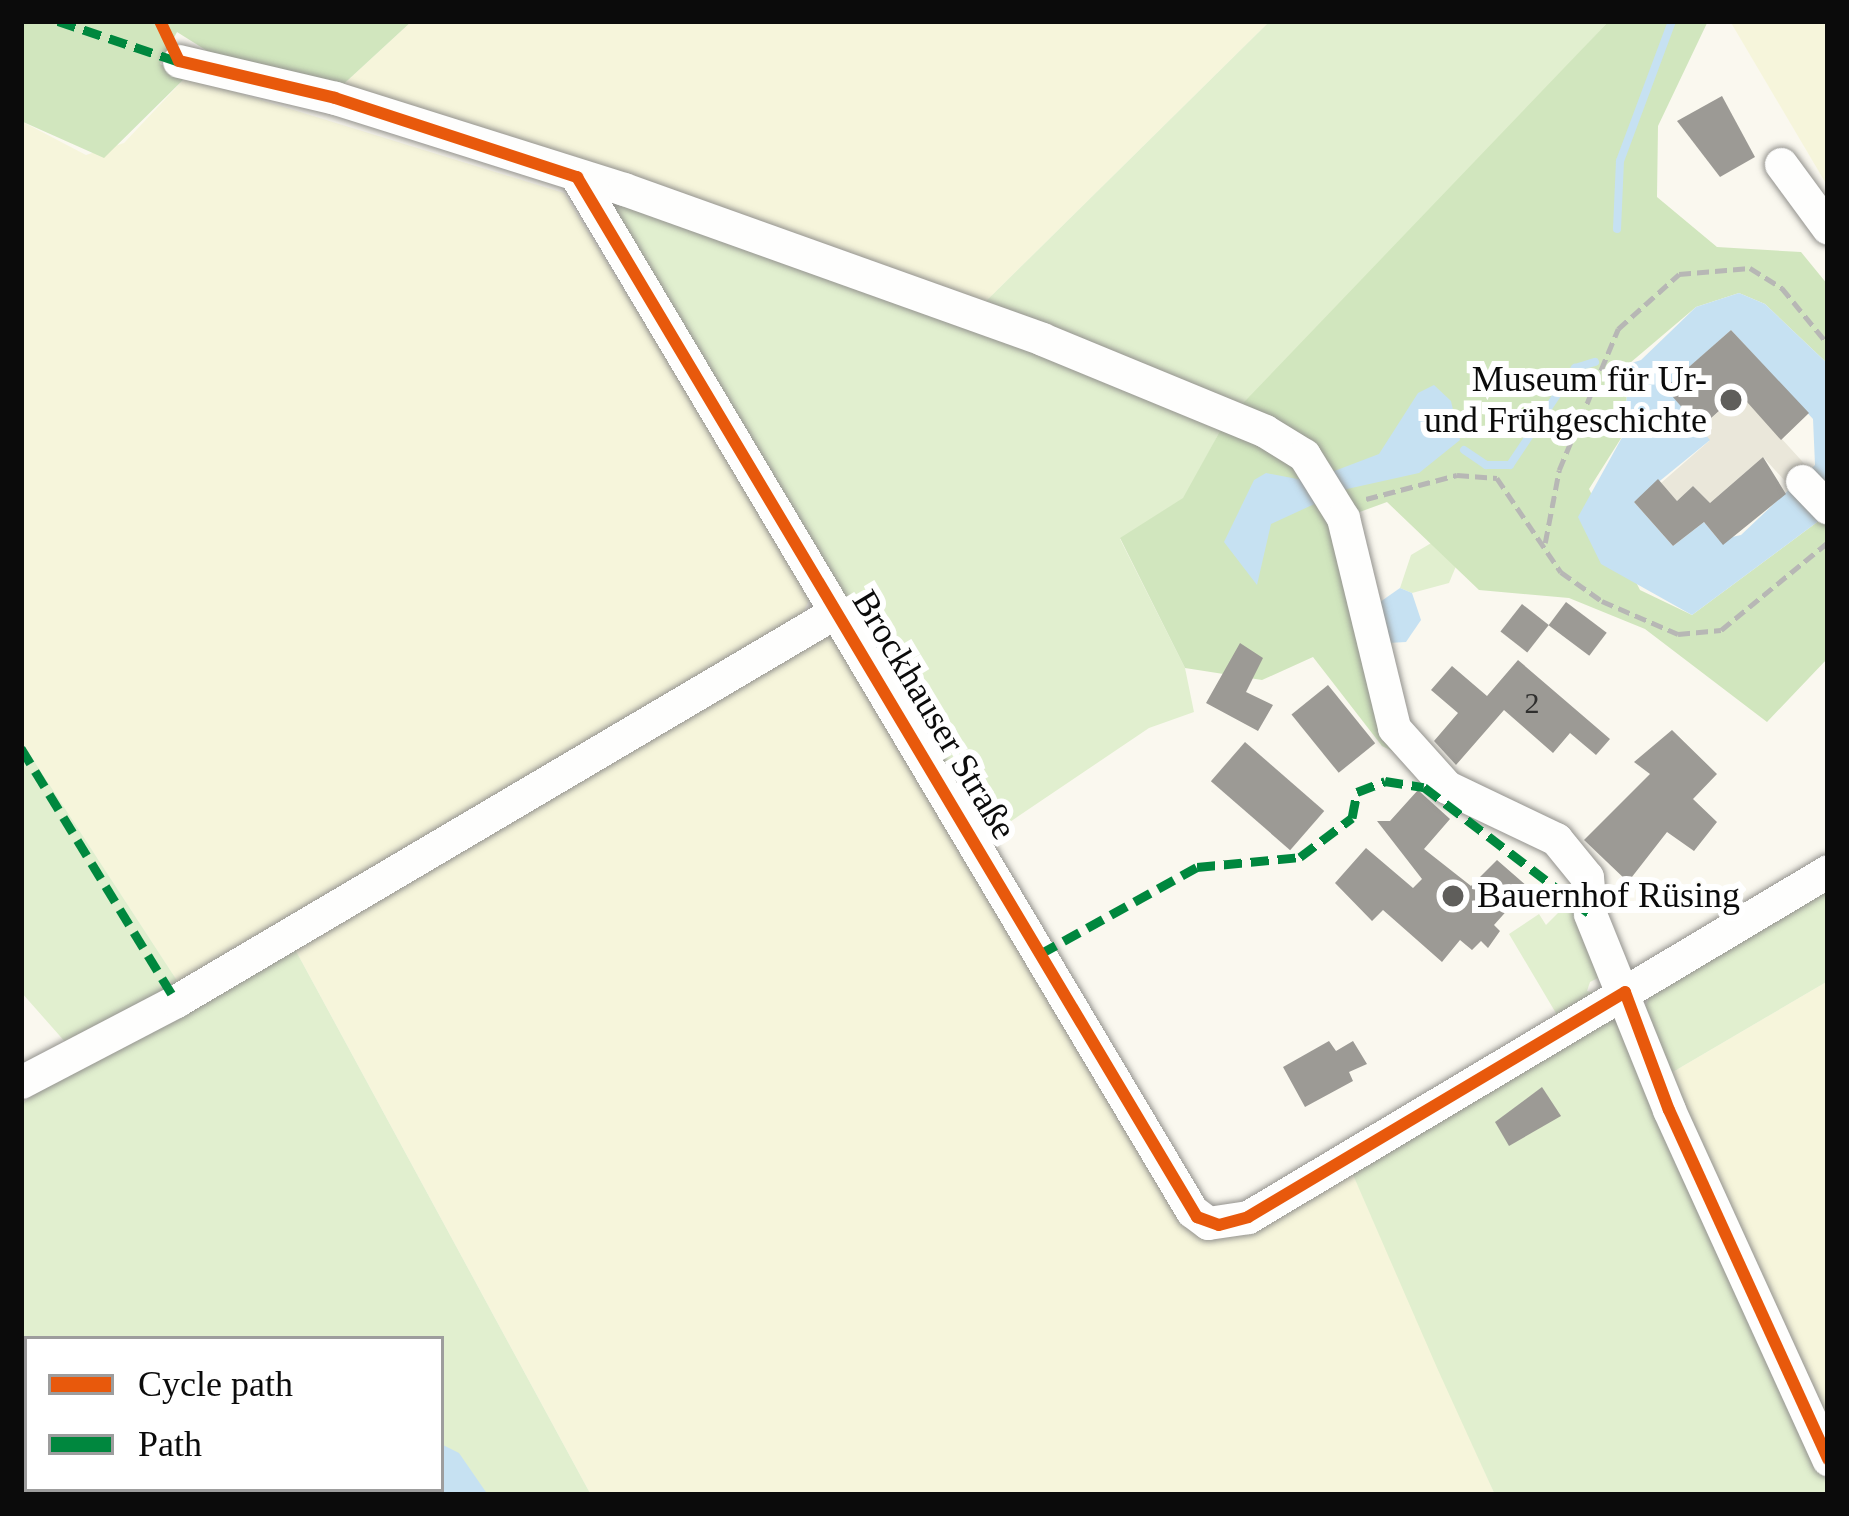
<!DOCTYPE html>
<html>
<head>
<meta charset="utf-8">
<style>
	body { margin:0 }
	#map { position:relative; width:1849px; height:1516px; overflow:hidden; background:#faf8ef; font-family:Georgia,serif }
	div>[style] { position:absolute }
	.farmland>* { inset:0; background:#f6f5db }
	.green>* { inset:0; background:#e1efcf }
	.forest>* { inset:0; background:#d1e6be }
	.plaza>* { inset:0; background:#eae7da }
	.water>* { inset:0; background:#c6e1f2 }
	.stream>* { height:8px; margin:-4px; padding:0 4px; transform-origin:4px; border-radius:4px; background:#c6e1f2 }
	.building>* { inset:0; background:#9c9a95; transform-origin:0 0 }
	.path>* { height:4.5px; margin-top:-2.25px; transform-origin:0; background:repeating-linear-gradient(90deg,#b7b7b5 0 12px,transparent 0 18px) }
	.roads { filter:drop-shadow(0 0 3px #93928e) drop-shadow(0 0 3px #93928e) }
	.minor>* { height:33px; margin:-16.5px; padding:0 16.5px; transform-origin:16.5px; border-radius:16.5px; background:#fefefd }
	.quiet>* { height:9px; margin-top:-4.5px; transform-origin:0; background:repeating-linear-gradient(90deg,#00873e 0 18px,transparent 0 27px) }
	.cycleway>* { height:12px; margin:-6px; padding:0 6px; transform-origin:6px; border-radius:6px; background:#e8590c }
	.dots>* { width:33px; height:33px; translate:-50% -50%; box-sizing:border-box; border:6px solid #fff; border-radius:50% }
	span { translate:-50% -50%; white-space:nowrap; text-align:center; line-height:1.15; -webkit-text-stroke:12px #fff; paint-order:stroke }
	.number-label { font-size:30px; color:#2f2f2e }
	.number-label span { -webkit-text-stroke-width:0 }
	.poi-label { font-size:36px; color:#0b0b0b }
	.right { translate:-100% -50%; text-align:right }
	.left { translate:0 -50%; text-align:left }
	.street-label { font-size:36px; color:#0b0b0b }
	.frame { position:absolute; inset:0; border:24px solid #0b0b0b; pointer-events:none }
	.legend { position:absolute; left:24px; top:1336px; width:420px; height:156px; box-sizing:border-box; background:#fff; border:3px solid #9d9d9d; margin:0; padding:15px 21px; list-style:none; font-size:36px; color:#0b0b0b }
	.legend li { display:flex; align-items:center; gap:24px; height:60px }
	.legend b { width:60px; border:3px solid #9d9d9d }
</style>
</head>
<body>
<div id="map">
	<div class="farmland">
		<i style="clip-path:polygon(412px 21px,1270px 21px,975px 312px,335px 92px)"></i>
		<i style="clip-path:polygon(1730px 21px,1828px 21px,1828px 187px)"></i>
		<i style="clip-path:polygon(186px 77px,564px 193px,812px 594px,802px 615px,181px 987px,21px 741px,21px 121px,86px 155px,124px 143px)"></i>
		<i style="clip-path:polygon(832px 632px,1193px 1225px,1350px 1168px,1495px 1495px,591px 1495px,290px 940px)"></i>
		<i style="clip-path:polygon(1828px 981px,1828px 1433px,1666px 1076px)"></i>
	</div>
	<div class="green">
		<i style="clip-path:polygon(1270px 21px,1609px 21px,1247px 407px,975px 312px)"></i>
		<i style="clip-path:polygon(612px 196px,1225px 422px,1184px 498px,1120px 539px,1185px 668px,1194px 712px,1149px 728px,986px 838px,609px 211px)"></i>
		<i style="clip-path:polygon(1477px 516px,1449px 583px,1412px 593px,1400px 588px,1411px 555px)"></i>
		<i style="clip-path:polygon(evenodd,21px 741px,189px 999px,290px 940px,591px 1495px,21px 1495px,21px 1104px,82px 1061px,21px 992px,21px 741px,27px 1339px,441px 1339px,441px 1489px,27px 1489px,27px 1339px)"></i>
		<i style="clip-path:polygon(1828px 885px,1828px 981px,1666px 1076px,1644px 1009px,1650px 996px)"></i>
		<i style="clip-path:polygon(1562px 909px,1576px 910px,1602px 986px,1598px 978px,1590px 982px,1587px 991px,1595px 993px,1560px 1020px,1509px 934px,1539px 914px,1546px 925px)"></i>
		<i style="clip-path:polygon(1615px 1015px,1828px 1485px,1828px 1495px,1495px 1495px,1438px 1370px,1350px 1168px)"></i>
	</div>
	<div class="forest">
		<i style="clip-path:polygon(21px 21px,412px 21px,335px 92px,212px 54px,177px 32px,160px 64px,186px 77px,104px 158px,21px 121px)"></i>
		<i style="clip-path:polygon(1609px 21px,1708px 21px,1658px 126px,1657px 197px,1717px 247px,1801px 252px,1828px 285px,1828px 364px,1765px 304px,1739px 293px,1696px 307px,1617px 374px,1627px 391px,1625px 432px,1589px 489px,1640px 590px,1692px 615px,1828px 514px,1828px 658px,1767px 722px,1645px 629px,1569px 598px,1479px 590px,1387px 502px,1335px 521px,1396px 753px,1382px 746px,1313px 657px,1262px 680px,1185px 668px,1120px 538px,1183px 498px,1225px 422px)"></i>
	</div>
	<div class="plaza">
		<i style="clip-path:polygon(1740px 393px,1811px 471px,1787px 483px,1763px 457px,1710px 503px,1693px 486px,1677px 501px,1661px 483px,1709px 441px,1700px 428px)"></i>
	</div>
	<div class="water">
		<i style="clip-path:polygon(evenodd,1739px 293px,1765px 304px,1828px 364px,1828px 514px,1692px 615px,1601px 564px,1578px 517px,1625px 432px,1627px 391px,1616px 368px,1641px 360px,1696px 307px,1739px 293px,1731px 330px,1813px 419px,1815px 465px,1741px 535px,1719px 540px,1704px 522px,1673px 546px,1634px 502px,1710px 440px,1666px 388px,1731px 330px)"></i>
		<i style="clip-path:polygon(1434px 385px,1451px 401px,1460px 440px,1419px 473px,1347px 489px,1271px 524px,1257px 585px,1224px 542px,1254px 480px,1266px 473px,1308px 481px,1379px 454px,1418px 393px)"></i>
		<i style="clip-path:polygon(1400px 588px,1412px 593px,1421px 620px,1406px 642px,1388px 643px,1380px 602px)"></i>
		<i style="clip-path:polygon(441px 1444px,459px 1453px,488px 1495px,293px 1495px,441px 1489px)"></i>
	</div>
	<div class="stream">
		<i style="left:1617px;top:229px;width:68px;rotate:-87.5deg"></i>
		<i style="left:1620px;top:161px;width:149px;rotate:-69.6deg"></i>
		<i style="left:1464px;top:450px;width:27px;rotate:34deg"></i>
		<i style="left:1486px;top:465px;width:24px"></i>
		<i style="left:1510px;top:465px;width:117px;rotate:-56.2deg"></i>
		<i style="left:1575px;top:368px;width:21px;rotate:-17deg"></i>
	</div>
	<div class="building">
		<i style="clip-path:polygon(1722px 96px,1755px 157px,1720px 177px,1677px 121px)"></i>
		<i style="clip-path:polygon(1731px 330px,1809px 413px,1781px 440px,1739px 393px,1700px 428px,1665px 388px)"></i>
		<i style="clip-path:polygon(1763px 457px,1786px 494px,1723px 545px,1704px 522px,1673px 546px,1634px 502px,1658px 479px,1677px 501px,1693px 486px,1710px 503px)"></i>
		<i style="left:1566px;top:602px;width:51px;height:29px;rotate:37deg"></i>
		<i style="left:1522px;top:604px;width:34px;height:35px;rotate:38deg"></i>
		<i style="clip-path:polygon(1240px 643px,1263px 658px,1246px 692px,1273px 705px,1258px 731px,1206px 703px)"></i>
		<i style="clip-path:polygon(1518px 660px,1610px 739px,1596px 755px,1570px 733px,1553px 753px,1504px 710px,1456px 765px,1434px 741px,1458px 713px,1431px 690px,1452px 666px,1487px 696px)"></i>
		<i style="left:1328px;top:685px;width:75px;height:47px;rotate:51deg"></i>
		<i style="clip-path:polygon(1672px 730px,1717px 774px,1693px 799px,1717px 822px,1694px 851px,1667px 832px,1628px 882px,1584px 840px,1650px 774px,1634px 762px)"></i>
		<i style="left:1245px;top:742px;width:105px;height:52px;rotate:41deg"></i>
		<i style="clip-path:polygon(1418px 790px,1450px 819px,1424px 849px,1471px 886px,1497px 860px,1528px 887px,1494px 925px,1500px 931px,1488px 948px,1481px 941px,1472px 950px,1460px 940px,1442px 962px,1383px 910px,1372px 921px,1335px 883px,1366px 848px,1413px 888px,1422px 879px,1377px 821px,1390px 821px)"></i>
		<i style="clip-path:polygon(1329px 1041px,1336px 1051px,1353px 1041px,1367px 1064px,1349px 1072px,1353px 1081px,1305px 1107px,1283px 1067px)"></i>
		<i style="clip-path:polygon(1542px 1087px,1561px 1116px,1509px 1146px,1495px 1122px)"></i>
	</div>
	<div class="path">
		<i style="left:1366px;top:499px;width:94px;rotate:-14.8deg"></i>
		<i style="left:1457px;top:475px;width:40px;rotate:4.3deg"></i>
		<i style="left:1497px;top:478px;width:114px;rotate:55.8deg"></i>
		<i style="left:1561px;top:572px;width:50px;rotate:35.3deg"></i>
		<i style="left:1602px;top:601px;width:83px;rotate:23.5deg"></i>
		<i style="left:1678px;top:634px;width:43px;rotate:-5.3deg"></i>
		<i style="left:1721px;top:630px;width:139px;rotate:-39.4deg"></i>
		<i style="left:1545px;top:543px;width:74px;rotate:-79.1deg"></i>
		<i style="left:1559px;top:470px;width:153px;rotate:-67.3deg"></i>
		<i style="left:1618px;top:329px;width:82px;rotate:-42deg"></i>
		<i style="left:1679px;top:274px;width:71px;rotate:-4.8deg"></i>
		<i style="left:1750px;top:268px;width:38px;rotate:32deg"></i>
		<i style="left:1782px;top:288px;width:72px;rotate:50.6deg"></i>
	</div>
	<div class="roads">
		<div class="minor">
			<i style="left:179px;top:61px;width:160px;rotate:13.3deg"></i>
			<i style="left:335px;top:98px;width:303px;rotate:17.5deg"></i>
			<i style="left:624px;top:189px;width:444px;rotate:19.7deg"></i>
			<i style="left:1042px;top:339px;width:241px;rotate:22.4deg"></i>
			<i style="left:1265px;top:431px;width:46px;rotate:31.6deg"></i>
			<i style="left:1304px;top:455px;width:74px;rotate:58.2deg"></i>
			<i style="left:1343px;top:518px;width:216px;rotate:76.3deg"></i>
			<i style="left:1394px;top:728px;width:79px;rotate:48.1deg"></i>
			<i style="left:1447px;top:787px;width:121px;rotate:25.5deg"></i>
			<i style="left:1556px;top:839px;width:49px;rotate:50.8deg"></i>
			<i style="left:1587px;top:877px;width:37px;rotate:85deg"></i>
			<i style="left:1590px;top:914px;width:211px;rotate:68deg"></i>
			<i style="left:1669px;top:1110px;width:384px;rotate:65.5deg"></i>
			<i style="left:1781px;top:164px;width:79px;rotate:53.7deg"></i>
			<i style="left:577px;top:177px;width:1203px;rotate:59.26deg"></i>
			<i style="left:1192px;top:1211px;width:20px;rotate:37deg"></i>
			<i style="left:1208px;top:1223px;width:40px;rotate:-8.5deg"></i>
			<i style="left:1248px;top:1217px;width:675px;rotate:-30.82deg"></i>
			<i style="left:1802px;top:481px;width:37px;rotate:46deg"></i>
			<i style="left:21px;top:1082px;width:175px;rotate:-27.6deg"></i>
			<i style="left:176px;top:1001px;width:767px;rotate:-30.54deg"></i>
		</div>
	</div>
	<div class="quiet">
		<i style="left:58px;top:21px;width:126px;rotate:18.6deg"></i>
		<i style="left:21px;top:748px;width:297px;rotate:58.5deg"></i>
		<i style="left:1040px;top:954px;width:179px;rotate:-29deg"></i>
		<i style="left:1197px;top:867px;width:103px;rotate:-5.5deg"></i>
		<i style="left:1300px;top:857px;width:65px;rotate:-36.9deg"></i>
		<i style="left:1352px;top:818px;width:26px;rotate:-79deg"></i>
		<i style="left:1357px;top:792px;width:30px;rotate:-21deg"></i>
		<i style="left:1385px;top:781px;width:39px;rotate:9deg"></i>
		<i style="left:1424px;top:787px;width:209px;rotate:37.4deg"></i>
	</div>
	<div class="cycleway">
		<i style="left:160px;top:21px;width:44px;rotate:64.6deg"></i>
		<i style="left:179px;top:61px;width:160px;rotate:13.3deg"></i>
		<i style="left:335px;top:98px;width:255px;rotate:18.1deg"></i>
		<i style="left:577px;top:177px;width:1211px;rotate:59.2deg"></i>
		<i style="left:1197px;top:1217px;width:23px;rotate:20deg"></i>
		<i style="left:1219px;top:1225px;width:30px;rotate:-15deg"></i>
		<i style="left:1248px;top:1217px;width:439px;rotate:-30.8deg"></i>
		<i style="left:1625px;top:992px;width:126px;rotate:69.6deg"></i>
		<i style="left:1669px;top:1110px;width:384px;rotate:65.5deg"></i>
	</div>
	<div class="dots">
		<i style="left:1731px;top:400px;background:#5f5e5b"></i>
		<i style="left:1453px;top:896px;background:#5f5e5b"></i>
	</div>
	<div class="number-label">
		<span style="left:1532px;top:703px">2</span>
	</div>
	<div class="poi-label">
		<span class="right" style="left:1707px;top:400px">Museum für Ur-<br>und Frühgeschichte</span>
		<span class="left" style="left:1477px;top:896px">Bauernhof Rüsing</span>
	</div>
	<div class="street-label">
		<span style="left:934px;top:715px;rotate:59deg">Brockhauser Straße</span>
	</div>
	<div class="frame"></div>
	<ul class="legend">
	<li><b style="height:15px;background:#e8590c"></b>Cycle path</li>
	<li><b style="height:15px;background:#00873e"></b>Path</li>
	</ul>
</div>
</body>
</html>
